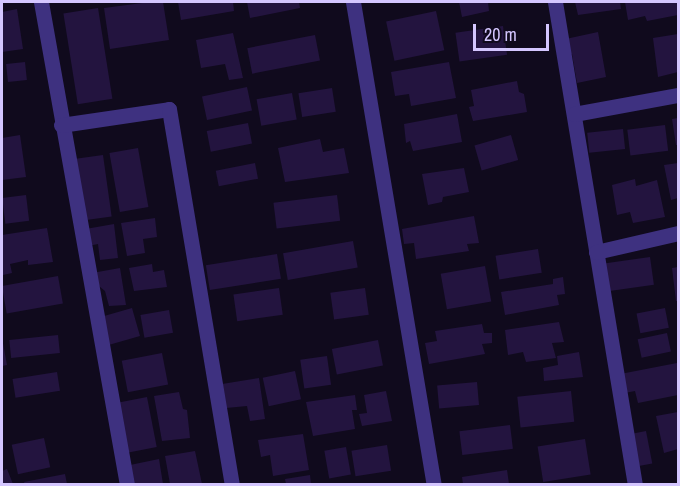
<!DOCTYPE html>
<html>
<head>
<meta charset="utf-8">
<style>
	body { margin:0 }
	#map { position:relative; width:680px; height:486px; overflow:hidden; background:#100a1d; font-family:"Archivo Narrow",sans-serif }
	div>[style] { position:absolute }
	.building>* { inset:0; background:#23143f; transform-origin:0 0 }
	.street>* { height:15px; margin:-7.5px; padding:0 7.5px; transform-origin:7.5px; border-radius:7.5px; background:#3e3180 }
	span { translate:-50% -50%; white-space:nowrap; text-align:center; line-height:1.15; -webkit-text-stroke:4.5px #100a1d; paint-order:stroke }
	.frame { position:absolute; inset:0; border:3px solid #d4c6ff; pointer-events:none }
	.scale { position:absolute; left:473px; top:24px; width:76px; height:27px; box-sizing:border-box; border:3px solid #d4c6ff; border-top:0; padding-left:8px; font-size:18px; line-height:21px; white-space:nowrap; color:#d4c6ff; -webkit-text-stroke:4px #100a1d; paint-order:stroke }
</style>
</head>
<body>
<div id="map">
	<div class="building">
		<i style="clip-path:polygon(150px 2px,163px 2px,169px 40px,110px 49px,104px 8px)"></i>
		<i style="clip-path:polygon(178px 2px,233px 2px,234px 11px,181px 20px)"></i>
		<i style="clip-path:polygon(247px 2px,299px 2px,300px 8px,250px 18px)"></i>
		<i style="clip-path:polygon(459px 2px,488px 2px,489px 11px,462px 17px)"></i>
		<i style="clip-path:polygon(575px 2px,620px 2px,621px 9px,578px 15px)"></i>
		<i style="clip-path:polygon(625px 2px,677px 2px,678px 15px,647px 21px,645px 16px,628px 20px)"></i>
		<i style="left:98px;top:8px;width:92px;height:35px;rotate:81deg"></i>
		<i style="clip-path:polygon(17px 9px,23px 49px,2px 52px,2px 12px)"></i>
		<i style="left:436px;top:11px;width:40px;height:51px;rotate:78deg"></i>
		<i style="left:503px;top:26px;width:29px;height:48px;rotate:82deg"></i>
		<i style="clip-path:polygon(598px 32px,606px 77px,577px 83px,572px 54px,564px 57px,561px 40px)"></i>
		<i style="clip-path:polygon(233px 33px,243px 78px,229px 80px,225px 64px,201px 68px,196px 40px)"></i>
		<i style="clip-path:polygon(678px 34px,678px 72px,658px 77px,653px 38px)"></i>
		<i style="left:315px;top:35px;width:26px;height:69px;rotate:79deg"></i>
		<i style="left:25px;top:62px;width:18px;height:19px;rotate:84deg"></i>
		<i style="clip-path:polygon(449px 62px,456px 98px,411px 106px,409px 94px,395px 96px,391px 72px)"></i>
		<i style="clip-path:polygon(517px 81px,519px 92px,524px 94px,527px 112px,473px 121px,469px 107px,474px 106px,471px 90px)"></i>
		<i style="left:247px;top:87px;width:24px;height:46px;rotate:78deg"></i>
		<i style="left:332px;top:88px;width:24px;height:34px;rotate:81deg"></i>
		<i style="left:292px;top:93px;width:27px;height:36px;rotate:80deg"></i>
		<i style="clip-path:polygon(457px 114px,462px 142px,413px 151px,410px 141px,406px 143px,404px 124px)"></i>
		<i style="clip-path:polygon(678px 118px,678px 145px,676px 145px,672px 119px)"></i>
		<i style="left:248px;top:123px;width:21px;height:42px;rotate:79deg"></i>
		<i style="left:665px;top:125px;width:26px;height:38px;rotate:83deg"></i>
		<i style="left:623px;top:129px;width:20px;height:36px;rotate:84deg"></i>
		<i style="clip-path:polygon(20px 135px,26px 177px,2px 180px,2px 138px)"></i>
		<i style="left:511px;top:135px;width:26px;height:38px;rotate:74deg"></i>
		<i style="clip-path:polygon(320px 139px,323px 152px,344px 148px,349px 173px,285px 182px,278px 148px)"></i>
		<i style="left:138px;top:148px;width:60px;height:29px;rotate:80deg"></i>
		<i style="left:103px;top:155px;width:62px;height:31px;rotate:82deg"></i>
		<i style="left:255px;top:163px;width:16px;height:40px;rotate:79deg"></i>
		<i style="clip-path:polygon(678px 163px,678px 198px,671px 200px,664px 165px)"></i>
		<i style="clip-path:polygon(464px 168px,469px 192px,443px 197px,442px 202px,428px 205px,422px 174px)"></i>
		<i style="clip-path:polygon(635px 179px,636px 186px,657px 180px,665px 217px,633px 223px,630px 212px,617px 215px,612px 185px)"></i>
		<i style="left:26px;top:195px;width:26px;height:24px;rotate:83deg"></i>
		<i style="left:337px;top:195px;width:26px;height:64px;rotate:83deg"></i>
		<i style="clip-path:polygon(474px 216px,479px 243px,467px 244px,469px 251px,416px 259px,414px 243px,404px 244px,402px 229px)"></i>
		<i style="clip-path:polygon(155px 218px,157px 237px,143px 239px,145px 253px,127px 256px,121px 223px)"></i>
		<i style="clip-path:polygon(114px 224px,118px 258px,100px 260px,98px 244px,83px 247px,80px 230px)"></i>
		<i style="clip-path:polygon(47px 228px,53px 262px,28px 265px,28px 260px,10px 264px,12px 273px,3px 275px,2px 235px)"></i>
		<i style="left:353px;top:241px;width:27px;height:71px;rotate:80deg"></i>
		<i style="left:538px;top:249px;width:24px;height:43px;rotate:81deg"></i>
		<i style="left:277px;top:254px;width:25px;height:72px;rotate:81deg"></i>
		<i style="left:650px;top:257px;width:28px;height:50px;rotate:82deg"></i>
		<i style="clip-path:polygon(152px 264px,153px 272px,164px 270px,167px 287px,134px 291px,129px 268px)"></i>
		<i style="left:485px;top:266px;width:36px;height:45px;rotate:80deg"></i>
		<i style="clip-path:polygon(678px 267px,678px 301px,676px 301px,672px 268px)"></i>
		<i style="clip-path:polygon(120px 268px,126px 305px,109px 306px,105px 291px,94px 282px,92px 273px)"></i>
		<i style="left:58px;top:276px;width:28px;height:57px;rotate:80deg"></i>
		<i style="clip-path:polygon(563px 277px,565px 294px,557px 295px,559px 305px,505px 315px,501px 292px,553px 284px,553px 279px)"></i>
		<i style="left:279px;top:288px;width:27px;height:46px;rotate:82deg"></i>
		<i style="left:365px;top:288px;width:27px;height:35px;rotate:82deg"></i>
		<i style="left:132px;top:308px;width:29px;height:39px;rotate:74deg"></i>
		<i style="left:665px;top:308px;width:20px;height:29px;rotate:79deg"></i>
		<i style="left:169px;top:310px;width:23px;height:29px;rotate:80deg"></i>
		<i style="clip-path:polygon(559px 322px,564px 342px,552px 343px,556px 358px,526px 362px,523px 352px,508px 355px,505px 330px)"></i>
		<i style="clip-path:polygon(482px 324px,484px 333px,492px 333px,492px 343px,482px 344px,485px 354px,429px 364px,425px 343px,437px 341px,435px 331px)"></i>
		<i style="left:667px;top:333px;width:19px;height:30px;rotate:78deg"></i>
		<i style="left:58px;top:335px;width:18px;height:49px;rotate:84deg"></i>
		<i style="clip-path:polygon(2px 338px,7px 365px,2px 366px)"></i>
		<i style="left:378px;top:340px;width:26px;height:47px;rotate:79deg"></i>
		<i style="clip-path:polygon(579px 352px,583px 377px,544px 381px,543px 368px,558px 365px,557px 356px)"></i>
		<i style="left:162px;top:353px;width:32px;height:41px;rotate:79deg"></i>
		<i style="left:327px;top:356px;width:29px;height:27px;rotate:82deg"></i>
		<i style="clip-path:polygon(677px 363px,678px 395px,638px 403px,635px 391px,614px 395px,610px 376px)"></i>
		<i style="left:295px;top:371px;width:29px;height:33px;rotate:78deg"></i>
		<i style="left:57px;top:372px;width:19px;height:45px;rotate:81deg"></i>
		<i style="clip-path:polygon(259px 378px,265px 419px,250px 421px,247px 406px,226px 408px,222px 384px)"></i>
		<i style="left:477px;top:382px;width:23px;height:40px;rotate:85deg"></i>
		<i style="clip-path:polygon(386px 391px,392px 421px,362px 426px,359px 414px,367px 413px,364px 395px)"></i>
		<i style="left:571px;top:391px;width:31px;height:54px;rotate:84deg"></i>
		<i style="clip-path:polygon(179px 392px,183px 409px,187px 410px,190px 438px,162px 441px,154px 396px)"></i>
		<i style="clip-path:polygon(355px 395px,357px 410px,352px 410px,355px 429px,313px 436px,306px 402px)"></i>
		<i style="left:147px;top:397px;width:51px;height:30px;rotate:79deg"></i>
		<i style="clip-path:polygon(678px 412px,678px 449px,664px 453px,656px 416px)"></i>
		<i style="left:510px;top:425px;width:24px;height:51px;rotate:83deg"></i>
		<i style="left:646px;top:431px;width:33px;height:26px;rotate:79deg"></i>
		<i style="clip-path:polygon(303px 434px,309px 470px,273px 476px,270px 455px,261px 457px,258px 440px)"></i>
		<i style="left:44px;top:438px;width:30px;height:33px;rotate:78deg"></i>
		<i style="left:585px;top:439px;width:36px;height:48px;rotate:81deg"></i>
		<i style="left:387px;top:445px;width:26px;height:36px;rotate:81deg"></i>
		<i style="left:346px;top:447px;width:28px;height:22px;rotate:80deg"></i>
		<i style="clip-path:polygon(195px 451px,202px 484px,170px 484px,165px 456px)"></i>
		<i style="clip-path:polygon(159px 459px,163px 484px,133px 484px,130px 465px)"></i>
		<i style="clip-path:polygon(7px 469px,13px 484px,2px 484px,2px 471px)"></i>
		<i style="clip-path:polygon(507px 470px,509px 484px,463px 484px,462px 477px)"></i>
		<i style="clip-path:polygon(65px 474px,67px 484px,25px 484px,24px 482px)"></i>
		<i style="clip-path:polygon(310px 475px,311px 484px,286px 484px,285px 479px)"></i>
	</div>
	<div class="street">
		<i style="left:41px;top:2px;width:490px;rotate:79.9deg"></i>
		<i style="left:353px;top:2px;width:489px;rotate:80.5deg"></i>
		<i style="left:555px;top:2px;width:489px;rotate:80.6deg"></i>
		<i style="left:574px;top:114px;width:106px;rotate:-10.4deg"></i>
		<i style="left:61px;top:125px;width:109px;rotate:-8.4deg"></i>
		<i style="left:169px;top:109px;width:380px;rotate:80.5deg"></i>
		<i style="left:596px;top:252px;width:84px;rotate:-13deg"></i>
	</div>
	<div class="frame"></div>
	<div class="scale">20 m</div>
</div>
</body>
</html>
